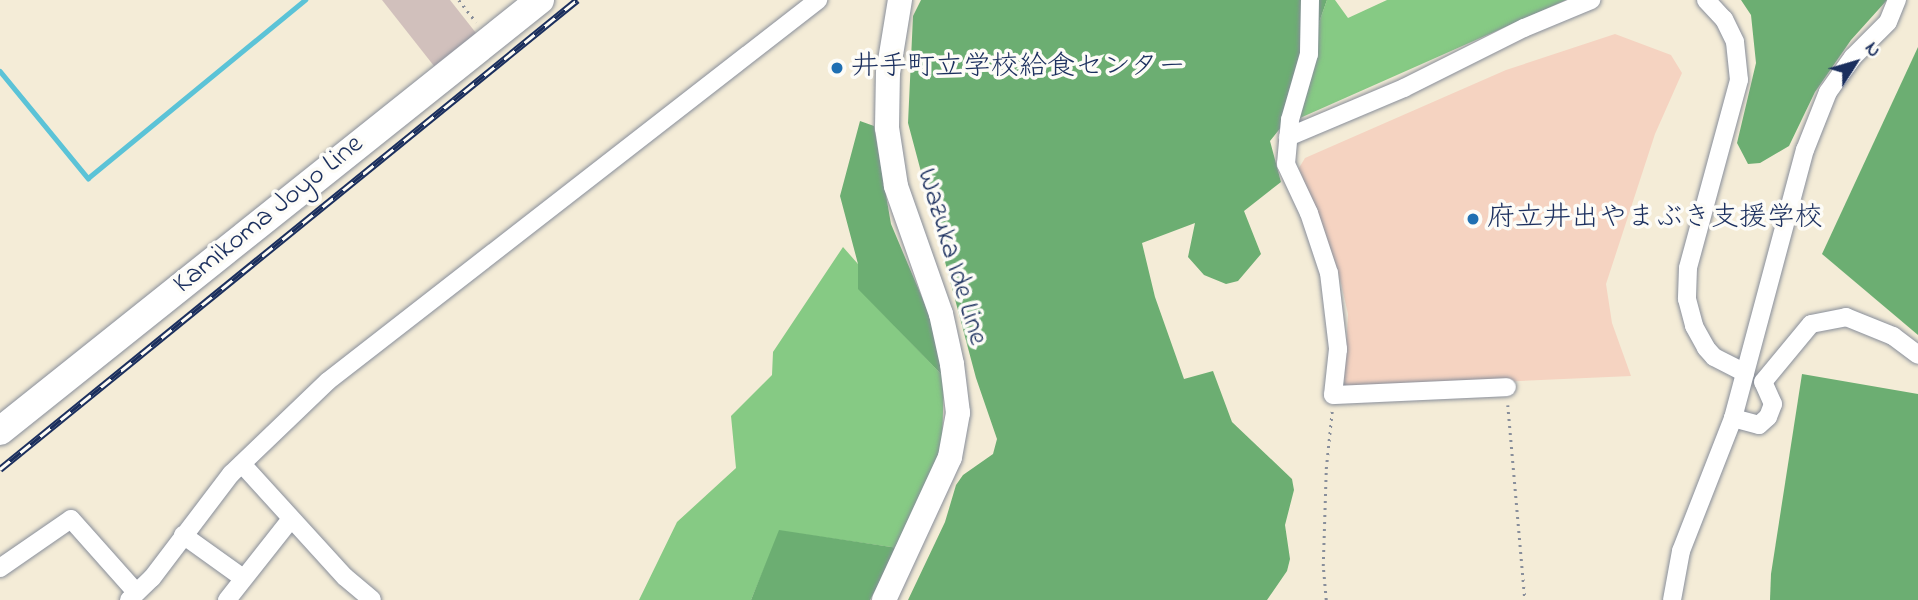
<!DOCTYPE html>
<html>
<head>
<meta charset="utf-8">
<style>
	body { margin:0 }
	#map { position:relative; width:1918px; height:600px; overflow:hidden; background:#f4ecd7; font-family:"Indie Flower","Klee One",sans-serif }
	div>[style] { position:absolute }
	.built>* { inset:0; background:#f5d3c1 }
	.industrial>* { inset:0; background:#d1c0bc }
	.green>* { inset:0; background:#86ca84 }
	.forest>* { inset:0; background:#6cae72 }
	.stream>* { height:4.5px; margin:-2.25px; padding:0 2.25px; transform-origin:2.25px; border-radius:2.25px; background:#5bc3d7 }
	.path>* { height:2.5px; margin-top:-1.25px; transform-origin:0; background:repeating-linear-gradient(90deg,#888e9a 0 2px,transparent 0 7px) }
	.roads { filter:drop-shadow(0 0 2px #888e9a) drop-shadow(0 0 2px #888e9a) }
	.street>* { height:18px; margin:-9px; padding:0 9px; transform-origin:9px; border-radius:9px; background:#fff }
	.secondary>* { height:24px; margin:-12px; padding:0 12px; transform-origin:12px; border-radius:12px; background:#fff }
	.primary>* { height:28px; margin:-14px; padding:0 14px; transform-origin:14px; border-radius:14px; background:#fff }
	.rail>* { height:7px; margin-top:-3.5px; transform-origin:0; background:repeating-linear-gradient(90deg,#fdfcf7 0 13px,#1b2f5e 0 26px); box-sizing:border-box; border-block:2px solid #1b2f5e }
	.dots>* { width:19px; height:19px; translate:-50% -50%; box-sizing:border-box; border:4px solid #fdfcf7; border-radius:50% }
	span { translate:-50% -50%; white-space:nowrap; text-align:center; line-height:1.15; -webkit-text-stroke:7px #fdfcf7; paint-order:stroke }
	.poi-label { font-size:28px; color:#1b2f5e }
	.left { translate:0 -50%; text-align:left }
	.street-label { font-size:28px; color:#1b2f5e }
	.north { position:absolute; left:1820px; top:28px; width:70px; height:70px; -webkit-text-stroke:5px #fdfcf7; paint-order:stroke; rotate:53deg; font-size:19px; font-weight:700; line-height:28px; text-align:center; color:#1b2f5e }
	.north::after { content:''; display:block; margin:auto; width:24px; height:32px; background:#1b2f5e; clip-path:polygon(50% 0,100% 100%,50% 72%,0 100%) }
</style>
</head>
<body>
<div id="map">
	<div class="built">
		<i style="clip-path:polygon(1615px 34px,1671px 55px,1682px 73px,1655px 134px,1606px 284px,1612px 323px,1631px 376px,1344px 389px,1348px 314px,1338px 270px,1299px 168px,1305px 158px,1506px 70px)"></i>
	</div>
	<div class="industrial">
		<i style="clip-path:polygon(382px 0,450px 0,476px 33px,434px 66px)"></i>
	</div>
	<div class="green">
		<i style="clip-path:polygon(1327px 0,1335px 0,1348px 18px,1387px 0,1566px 0,1282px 126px)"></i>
		<i style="clip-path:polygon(843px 247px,858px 264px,859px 289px,944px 377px,942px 446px,898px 548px,780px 531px,751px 600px,639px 600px,677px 522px,736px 468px,731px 416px,772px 375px,773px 352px)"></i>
	</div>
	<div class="forest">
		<i style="clip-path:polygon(921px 0,1327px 0,1282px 126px,1270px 141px,1281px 182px,1244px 211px,1261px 254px,1238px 281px,1226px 284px,1204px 275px,1188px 257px,1195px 223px,1142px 243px,1155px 297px,1184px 379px,1213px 371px,1232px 422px,1292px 479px,1294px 490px,1285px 525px,1290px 559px,1287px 571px,1267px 600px,908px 600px,945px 522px,956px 485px,963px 475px,993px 454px,997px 439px,976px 378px,908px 123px,913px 16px)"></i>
		<i style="clip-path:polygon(1741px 0,1887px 0,1851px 40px,1815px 92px,1789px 146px,1760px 163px,1748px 164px,1737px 143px,1756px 63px,1751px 15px)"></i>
		<i style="clip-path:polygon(1918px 47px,1918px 335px,1822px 254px)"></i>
		<i style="clip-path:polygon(860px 121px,874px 126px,891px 224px,929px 314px,944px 377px,858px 289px,858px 264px,840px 196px)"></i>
		<i style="clip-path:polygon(1802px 374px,1918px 394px,1918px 600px,1770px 600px,1771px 574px)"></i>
		<i style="clip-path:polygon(779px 530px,898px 548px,870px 600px,751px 600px)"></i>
	</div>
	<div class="stream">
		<i style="left:0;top:71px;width:139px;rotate:50.6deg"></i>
		<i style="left:88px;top:178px;width:281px;rotate:-39.4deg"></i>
	</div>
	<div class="path">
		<i style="left:459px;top:0;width:28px;rotate:52deg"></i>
		<i style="left:1508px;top:405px;width:196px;rotate:85deg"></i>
		<i style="left:1326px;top:600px;width:34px;rotate:-95deg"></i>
		<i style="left:1323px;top:566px;width:97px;rotate:-88.2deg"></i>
		<i style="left:1326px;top:469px;width:58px;rotate:-84.1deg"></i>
	</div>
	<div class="roads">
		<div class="street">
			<i style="left:1310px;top:0;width:54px;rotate:91.1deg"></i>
			<i style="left:1309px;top:54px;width:69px;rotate:106.1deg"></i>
			<i style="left:1290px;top:120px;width:44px;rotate:95.2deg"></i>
			<i style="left:1286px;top:164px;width:54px;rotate:64.9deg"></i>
			<i style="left:1309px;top:213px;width:63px;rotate:71.6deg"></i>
			<i style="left:1329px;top:273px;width:77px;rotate:83.2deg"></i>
			<i style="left:1338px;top:349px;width:46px;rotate:96.2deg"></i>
			<i style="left:1333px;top:395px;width:174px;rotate:-2.6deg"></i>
			<i style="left:1706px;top:0;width:26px;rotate:47deg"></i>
			<i style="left:1724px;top:19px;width:25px;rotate:64deg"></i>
			<i style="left:1735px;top:42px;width:38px;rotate:84deg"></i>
			<i style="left:1739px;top:80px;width:195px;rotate:105.2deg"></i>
			<i style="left:1688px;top:268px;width:31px;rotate:92deg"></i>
			<i style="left:1687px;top:299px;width:28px;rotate:75deg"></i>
			<i style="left:1694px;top:326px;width:25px;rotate:61deg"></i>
			<i style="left:1706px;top:348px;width:12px;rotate:48deg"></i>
			<i style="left:1714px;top:357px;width:35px;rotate:27deg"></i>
			<i style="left:1288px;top:137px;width:126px;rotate:-22.9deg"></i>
			<i style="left:1404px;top:88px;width:134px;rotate:-26.6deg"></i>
			<i style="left:1524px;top:28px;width:73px;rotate:-22.7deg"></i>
			<i style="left:1733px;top:418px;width:27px;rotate:15deg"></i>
			<i style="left:1759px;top:425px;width:12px;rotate:-42deg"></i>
			<i style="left:1768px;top:417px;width:14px;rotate:-69deg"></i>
			<i style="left:1773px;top:404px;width:24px;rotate:-114deg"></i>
			<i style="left:1763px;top:382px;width:75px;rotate:-50.4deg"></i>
			<i style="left:1811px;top:324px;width:36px;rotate:-11deg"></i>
			<i style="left:1846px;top:317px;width:51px;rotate:22deg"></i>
			<i style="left:1893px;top:336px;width:31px;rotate:37deg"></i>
			<i style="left:242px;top:464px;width:153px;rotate:47.7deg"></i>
			<i style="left:345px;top:577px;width:35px;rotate:40deg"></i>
			<i style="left:183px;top:535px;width:74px;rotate:35.6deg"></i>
			<i style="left:0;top:568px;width:86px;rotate:-34.6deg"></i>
			<i style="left:71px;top:519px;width:98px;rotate:48.3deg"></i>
			<i style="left:129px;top:600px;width:32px;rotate:-44deg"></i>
			<i style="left:152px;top:578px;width:131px;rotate:-52.8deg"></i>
			<i style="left:231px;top:474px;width:134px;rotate:-43.8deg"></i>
			<i style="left:328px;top:381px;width:621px;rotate:-37.87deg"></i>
			<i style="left:227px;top:600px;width:103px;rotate:-51.7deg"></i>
			<i style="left:1672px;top:600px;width:50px;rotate:-79.6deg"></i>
			<i style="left:1681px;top:551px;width:143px;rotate:-68.6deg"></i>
			<i style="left:1733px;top:418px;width:278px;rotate:-75deg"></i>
			<i style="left:1805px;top:150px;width:62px;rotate:-68.4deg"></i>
			<i style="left:1828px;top:92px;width:43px;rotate:-54.5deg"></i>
			<i style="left:1853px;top:57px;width:49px;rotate:-45deg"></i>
			<i style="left:1888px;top:22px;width:24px;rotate:-68deg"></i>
		</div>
		<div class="secondary">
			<i style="left:884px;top:600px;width:157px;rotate:-65.2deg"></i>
			<i style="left:950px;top:457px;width:45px;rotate:-79.7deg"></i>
			<i style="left:958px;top:413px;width:49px;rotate:-97deg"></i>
			<i style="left:952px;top:364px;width:51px;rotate:-102.4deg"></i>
			<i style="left:941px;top:314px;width:136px;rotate:-109.4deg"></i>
			<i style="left:896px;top:186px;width:59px;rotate:-98.8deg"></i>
			<i style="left:887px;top:128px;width:55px;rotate:-89deg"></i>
			<i style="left:888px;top:73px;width:74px;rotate:-80.7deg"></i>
		</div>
		<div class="primary">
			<i style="left:0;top:431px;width:691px;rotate:-38.6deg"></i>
		</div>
	</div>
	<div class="rail">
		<i style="left:0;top:469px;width:744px;rotate:-39.11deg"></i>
	</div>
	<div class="dots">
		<i style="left:837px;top:68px;background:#1f6fb2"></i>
		<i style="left:1473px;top:219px;background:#1f6fb2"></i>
	</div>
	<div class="poi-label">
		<span class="left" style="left:851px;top:68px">井手町立学校給食センター</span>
		<span class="left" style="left:1487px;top:219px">府立井出やまぶき支援学校</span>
	</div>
	<div class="street-label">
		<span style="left:269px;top:215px;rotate:-39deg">Kamikoma Joyo Line</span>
		<span style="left:951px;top:257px;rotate:73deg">Wazuka Ide Line</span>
	</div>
	<div class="north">N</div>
</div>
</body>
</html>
